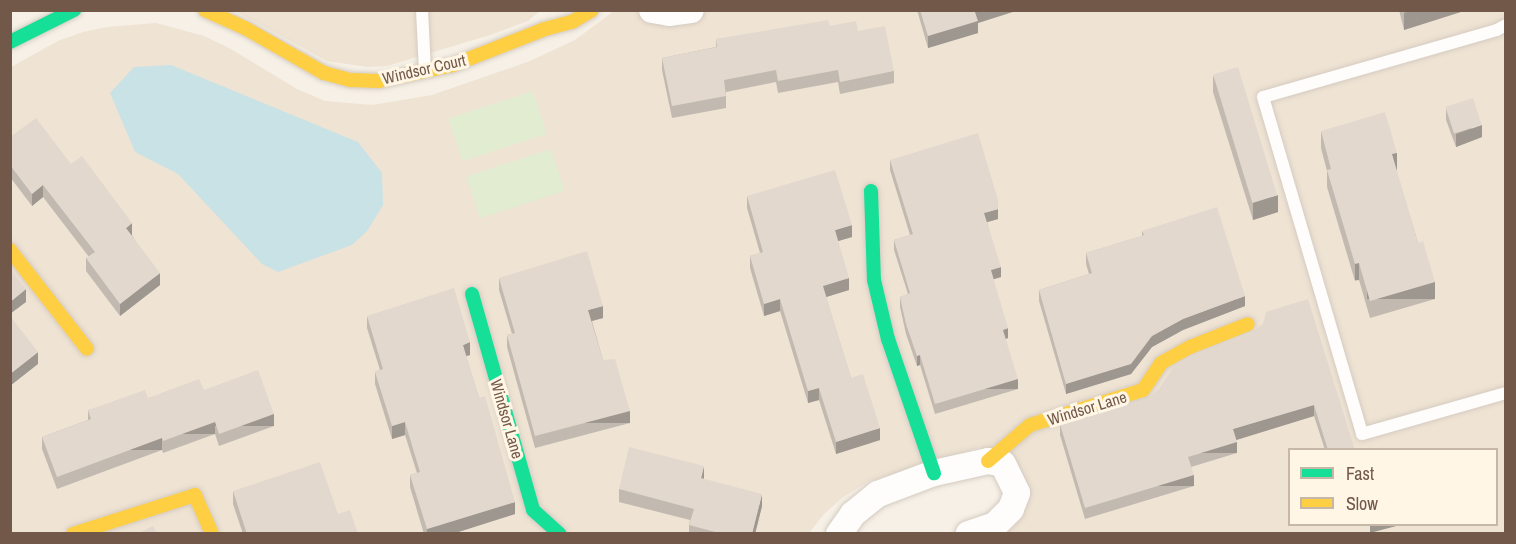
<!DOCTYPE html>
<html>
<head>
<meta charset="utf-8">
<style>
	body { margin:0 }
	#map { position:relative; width:1516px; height:544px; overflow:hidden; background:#f6f0e6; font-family:"Archivo Narrow",sans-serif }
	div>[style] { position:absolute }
	.residential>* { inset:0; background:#efe3d3 }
	.green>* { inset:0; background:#e1ecd1; transform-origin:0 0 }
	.water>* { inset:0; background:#c8e2e5 }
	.roads { filter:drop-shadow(0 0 2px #d4cbc1) drop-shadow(0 0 2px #d4cbc1) }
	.lane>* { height:12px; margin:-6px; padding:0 6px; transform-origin:6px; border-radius:6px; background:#fefdfb }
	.street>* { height:26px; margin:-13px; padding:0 13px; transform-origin:13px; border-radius:13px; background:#fefdfb }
	.fast>* { height:14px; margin:-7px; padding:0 7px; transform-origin:7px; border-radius:7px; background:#16e098 }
	.slow>* { height:14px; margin:-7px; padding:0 7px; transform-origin:7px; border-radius:7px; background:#ffcf43 }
	.wall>* { inset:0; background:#c2bab1 }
	.shaded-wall>* { inset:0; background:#9e9790; transform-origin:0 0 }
	.building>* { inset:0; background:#e2d8ce; transform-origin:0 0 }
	span { translate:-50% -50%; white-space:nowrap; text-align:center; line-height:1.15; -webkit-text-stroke:6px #fff6e6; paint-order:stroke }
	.street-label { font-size:16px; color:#725848 }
	.frame { position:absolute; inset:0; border:12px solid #725848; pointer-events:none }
	.legend { position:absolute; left:1288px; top:448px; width:210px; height:78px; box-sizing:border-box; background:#fff6e6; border:2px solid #c7b7a7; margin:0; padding:8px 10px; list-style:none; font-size:18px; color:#725848 }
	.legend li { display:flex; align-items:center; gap:12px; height:30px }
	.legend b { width:30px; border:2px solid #c7b7a7 }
</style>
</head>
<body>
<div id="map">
	<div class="residential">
		<i style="clip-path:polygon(235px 11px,540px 11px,528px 21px,490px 35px,387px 66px,367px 67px,327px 61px)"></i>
		<i style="clip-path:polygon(evenodd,614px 11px,1505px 11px,1505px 533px,1002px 533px,1015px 523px,1021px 512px,981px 447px,869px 481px,842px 498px,824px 514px,809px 533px,11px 534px,11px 67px,58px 41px,83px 32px,107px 27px,156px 23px,204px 36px,229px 48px,297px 89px,325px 101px,372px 105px,432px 95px,530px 61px,575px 40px,614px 11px,1290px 450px,1496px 450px,1496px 524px,1290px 524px,1290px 450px)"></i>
	</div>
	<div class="green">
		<i style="left:533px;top:91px;width:45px;height:89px;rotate:72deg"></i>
		<i style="left:551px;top:149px;width:44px;height:89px;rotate:72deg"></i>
	</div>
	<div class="water">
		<i style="clip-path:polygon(171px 65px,358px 142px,382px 173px,383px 205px,367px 231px,352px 245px,278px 272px,262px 264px,178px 174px,135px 152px,110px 93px,134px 67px)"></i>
	</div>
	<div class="roads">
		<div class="lane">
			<i style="left:422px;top:10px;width:61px;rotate:87.2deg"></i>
			<i style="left:1506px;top:25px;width:10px;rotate:151deg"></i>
			<i style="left:1497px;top:30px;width:243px;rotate:164deg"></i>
			<i style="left:1263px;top:97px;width:351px;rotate:73.6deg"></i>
			<i style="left:1362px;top:434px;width:150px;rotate:-15.9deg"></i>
		</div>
		<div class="street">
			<i style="left:652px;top:10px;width:18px;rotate:9deg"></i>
			<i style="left:670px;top:13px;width:21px;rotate:-8deg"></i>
			<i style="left:839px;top:534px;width:24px;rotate:-55deg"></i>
			<i style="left:853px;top:514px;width:32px;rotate:-39deg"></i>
			<i style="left:878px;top:494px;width:60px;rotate:-20.6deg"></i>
			<i style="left:934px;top:473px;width:55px;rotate:-12.5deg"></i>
			<i style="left:988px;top:461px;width:15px;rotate:11deg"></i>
			<i style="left:1003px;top:464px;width:32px;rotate:64deg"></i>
			<i style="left:1017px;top:493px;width:17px;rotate:111deg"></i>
			<i style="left:1011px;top:509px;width:23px;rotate:135deg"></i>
			<i style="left:995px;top:525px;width:28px;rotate:161deg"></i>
		</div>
		<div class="fast">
			<i style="left:10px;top:42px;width:72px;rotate:-26.6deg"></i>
			<i style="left:871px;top:191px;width:89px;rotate:88.1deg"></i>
			<i style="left:874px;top:280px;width:61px;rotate:76.7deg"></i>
			<i style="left:888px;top:339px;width:142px;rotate:71.1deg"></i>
			<i style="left:472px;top:294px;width:224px;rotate:74.2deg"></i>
			<i style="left:533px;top:510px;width:36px;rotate:42deg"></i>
		</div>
		<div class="slow">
			<i style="left:205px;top:10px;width:44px;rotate:24.2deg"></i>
			<i style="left:245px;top:28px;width:91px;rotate:29.7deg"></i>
			<i style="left:324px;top:73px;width:28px;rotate:15deg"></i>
			<i style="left:351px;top:80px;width:28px;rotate:2deg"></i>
			<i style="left:379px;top:81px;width:76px;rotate:-12.2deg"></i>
			<i style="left:453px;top:65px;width:99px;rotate:-21.4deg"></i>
			<i style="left:545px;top:29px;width:28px;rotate:-15deg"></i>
			<i style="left:572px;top:22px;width:23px;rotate:-31deg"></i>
			<i style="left:10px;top:250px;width:125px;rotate:52.1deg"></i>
			<i style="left:988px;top:461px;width:55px;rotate:-40.6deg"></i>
			<i style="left:1030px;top:425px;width:118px;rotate:-17.2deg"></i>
			<i style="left:1143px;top:390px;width:32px;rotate:-56deg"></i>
			<i style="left:1161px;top:363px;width:33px;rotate:-29deg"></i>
			<i style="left:1190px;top:347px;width:62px;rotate:-21.6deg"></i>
			<i style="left:73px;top:534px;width:128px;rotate:-17.7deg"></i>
			<i style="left:195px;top:495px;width:43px;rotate:66.4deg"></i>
		</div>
	</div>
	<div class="wall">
		<i style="clip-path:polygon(917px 10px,1019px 10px,978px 23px,978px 33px,928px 48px)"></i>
		<i style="clip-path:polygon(1399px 10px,1467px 10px,1404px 30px)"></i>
		<i style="clip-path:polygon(830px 26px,858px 31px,894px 71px,894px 83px,840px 94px,838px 82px,778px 93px,776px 82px,726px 92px,726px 108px,672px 118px,662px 70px,662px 58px,716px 47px,716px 39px)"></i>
		<i style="clip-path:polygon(1213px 75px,1278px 212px,1253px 220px,1213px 92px)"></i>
		<i style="clip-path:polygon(1446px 108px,1482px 137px,1456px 147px,1446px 120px)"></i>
		<i style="clip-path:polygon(1321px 131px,1397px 170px,1396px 170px,1435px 299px,1370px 318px,1359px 280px,1355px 281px,1327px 187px,1327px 171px,1321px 148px)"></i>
		<i style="clip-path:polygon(10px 137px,71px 164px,132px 235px,160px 285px,120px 316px,86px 271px,86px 258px,89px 257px,43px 197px,32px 206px,10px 177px)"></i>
		<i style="clip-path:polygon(890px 160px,998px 219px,987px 222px,1001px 277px,993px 279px,1008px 338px,1005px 339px,1018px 389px,935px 414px,920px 365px,917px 366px,906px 334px,900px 307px,900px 297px,908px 294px,894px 250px,894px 240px,910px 235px,890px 170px)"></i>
		<i style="clip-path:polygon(747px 196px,852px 237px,838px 241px,849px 290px,826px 297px,851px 378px,880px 440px,836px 454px,819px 400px,808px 403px,780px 311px,764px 316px,750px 268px,750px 256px,760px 253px,747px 208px)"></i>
		<i style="clip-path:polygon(1142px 231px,1245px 306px,1183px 330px,1152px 347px,1131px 374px,1066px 394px,1039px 301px,1039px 290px,1089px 274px,1086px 264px,1086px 253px,1142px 236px)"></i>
		<i style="clip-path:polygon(499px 278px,603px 318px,592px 321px,603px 360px,630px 423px,535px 448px,507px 347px,507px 335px,512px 334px,499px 290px)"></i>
		<i style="clip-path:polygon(367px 316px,470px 355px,466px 356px,515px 514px,452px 534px,424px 534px,410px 487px,410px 475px,417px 473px,405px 435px,392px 439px,375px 384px,375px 372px,380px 370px,367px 328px)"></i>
		<i style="clip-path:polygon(1255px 330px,1355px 450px,1325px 450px,1314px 416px,1236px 440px,1237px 453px,1191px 467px,1194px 486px,1085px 519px,1060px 435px,1060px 424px,1149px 397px)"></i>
		<i style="clip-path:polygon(204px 390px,274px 426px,219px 446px,215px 434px,163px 453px,162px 450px,57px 489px,42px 449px,42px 437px,88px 420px,88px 410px,148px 398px)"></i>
		<i style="clip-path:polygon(619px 489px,762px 506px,755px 534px,689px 534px,689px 525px,690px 520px,619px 502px)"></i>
		<i style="clip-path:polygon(233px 491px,338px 514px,358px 534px,243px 534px,233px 504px)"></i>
	</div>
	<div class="shaded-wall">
		<i style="clip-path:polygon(979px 10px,1019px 10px,978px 23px,978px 33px,928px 48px,928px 36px)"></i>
		<i style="clip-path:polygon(1412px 10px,1467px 10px,1404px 30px,1404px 13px)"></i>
		<i style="clip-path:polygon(1482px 125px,1482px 137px,1456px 147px,1456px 134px)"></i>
		<i style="left:1397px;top:153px;width:17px;height:5px;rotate:90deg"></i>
		<i style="clip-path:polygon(43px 185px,43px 197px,32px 206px,32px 194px)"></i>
		<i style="clip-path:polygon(1278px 195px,1278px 212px,1253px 220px,1253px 203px)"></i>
		<i style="clip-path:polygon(998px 209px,998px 219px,984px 223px,984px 213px)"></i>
		<i style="clip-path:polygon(132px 223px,132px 235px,126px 240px,126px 228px)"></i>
		<i style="clip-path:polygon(852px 225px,852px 237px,835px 242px,835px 230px)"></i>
		<i style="left:1359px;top:263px;width:17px;height:4px;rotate:90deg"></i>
		<i style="clip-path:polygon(1001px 267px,1001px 277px,991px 280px,991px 270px)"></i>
		<i style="clip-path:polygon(160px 273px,160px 285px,120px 316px,120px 304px)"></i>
		<i style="clip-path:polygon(849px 278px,849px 290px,823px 298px,823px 286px)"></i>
		<i style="left:1435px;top:282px;width:17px;height:68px;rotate:90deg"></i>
		<i style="clip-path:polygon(26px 289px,26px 302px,10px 314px,10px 302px)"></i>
		<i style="clip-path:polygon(1245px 296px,1245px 306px,1183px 330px,1152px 347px,1131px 374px,1066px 394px,1066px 384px,1152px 336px,1183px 319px)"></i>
		<i style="clip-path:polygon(780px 299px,780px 311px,764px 316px,764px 304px)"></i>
		<i style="clip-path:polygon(603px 306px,603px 318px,588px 322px,588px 310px)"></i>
		<i style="clip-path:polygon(1008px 328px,1008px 338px,1003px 340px,1003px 330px)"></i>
		<i style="clip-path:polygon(470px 342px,470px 355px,463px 357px,463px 345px)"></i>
		<i style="clip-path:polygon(38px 352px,38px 364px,10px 386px,10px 374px)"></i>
		<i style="clip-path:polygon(920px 355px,920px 365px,917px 366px,917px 356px)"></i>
		<i style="left:1018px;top:379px;width:10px;height:87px;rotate:90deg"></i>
		<i style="clip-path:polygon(819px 388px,819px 400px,808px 403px,808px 391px)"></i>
		<i style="clip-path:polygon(1314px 405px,1314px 416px,1233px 441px,1233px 429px)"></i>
		<i style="left:630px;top:411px;width:12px;height:98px;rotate:90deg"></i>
		<i style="left:274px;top:414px;width:12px;height:59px;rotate:90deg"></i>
		<i style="left:215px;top:422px;width:12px;height:55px;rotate:90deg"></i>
		<i style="clip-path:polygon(405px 422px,405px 435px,392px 439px,392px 426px)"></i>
		<i style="clip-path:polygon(880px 428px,880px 440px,836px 454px,836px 442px)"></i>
		<i style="left:162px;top:438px;width:12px;height:112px;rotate:90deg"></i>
		<i style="left:1237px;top:442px;width:11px;height:51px;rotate:90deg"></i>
		<i style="clip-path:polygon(704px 466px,704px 478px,701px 491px,701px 478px)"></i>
		<i style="left:1194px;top:475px;width:11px;height:114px;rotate:90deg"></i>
		<i style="clip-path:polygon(762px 494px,762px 506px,755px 534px,752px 534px)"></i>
		<i style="clip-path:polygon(515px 502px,515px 514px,452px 534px,427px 534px,427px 529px)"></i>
		<i style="clip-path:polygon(1370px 525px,1400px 525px,1370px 533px)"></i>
	</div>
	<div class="building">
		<i style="clip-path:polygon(920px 10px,979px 10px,975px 12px,978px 21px,928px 36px)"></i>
		<i style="clip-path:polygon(828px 20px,830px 26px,856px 21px,858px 31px,885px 26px,894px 71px,840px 82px,838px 70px,778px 81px,776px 70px,724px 80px,726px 96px,672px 106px,662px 58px,717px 47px,716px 39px)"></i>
		<i style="left:1238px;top:67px;width:134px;height:26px;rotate:73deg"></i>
		<i style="left:1473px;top:98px;width:28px;height:29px;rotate:72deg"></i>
		<i style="clip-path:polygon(1385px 112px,1397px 153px,1392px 154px,1418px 243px,1423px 241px,1435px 282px,1370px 301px,1359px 263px,1355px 264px,1327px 170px,1331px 169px,1321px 131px)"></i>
		<i style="clip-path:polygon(36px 118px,71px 164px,82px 156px,132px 223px,126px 228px,160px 273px,120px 304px,86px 258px,95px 252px,43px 185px,32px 194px,10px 165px,10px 137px)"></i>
		<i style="clip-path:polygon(978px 133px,998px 200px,998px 209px,984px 213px,1001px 267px,991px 270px,1008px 328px,1003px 330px,1018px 379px,935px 404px,920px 355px,917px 356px,906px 324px,900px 297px,910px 293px,894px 240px,913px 234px,890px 160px)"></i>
		<i style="clip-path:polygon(835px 170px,852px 225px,835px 230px,849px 278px,823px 286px,851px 378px,863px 374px,880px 428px,836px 442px,819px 388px,808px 391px,780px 299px,764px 304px,750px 256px,763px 252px,747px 196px)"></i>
		<i style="clip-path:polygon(1217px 207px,1245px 296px,1183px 319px,1152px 336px,1131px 364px,1066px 384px,1039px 290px,1092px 273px,1086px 253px,1144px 235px,1142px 231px)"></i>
		<i style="clip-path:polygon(587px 251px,603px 306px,588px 310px,603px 360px,615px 359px,630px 411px,535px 436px,507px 335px,515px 333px,499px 278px)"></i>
		<i style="clip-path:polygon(10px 269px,26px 289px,10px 302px)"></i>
		<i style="clip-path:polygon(454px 288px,470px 342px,463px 345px,479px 398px,485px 396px,515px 502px,427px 529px,410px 475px,420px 472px,405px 422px,392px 426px,375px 372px,383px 369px,367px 316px)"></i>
		<i style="clip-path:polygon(1308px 299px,1355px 450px,1328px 450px,1314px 405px,1233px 429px,1237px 442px,1188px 457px,1194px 475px,1085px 508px,1060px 424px,1149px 397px,1159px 389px,1174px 366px,1198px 353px,1255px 330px,1263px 324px,1266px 312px)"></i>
		<i style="clip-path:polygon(10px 316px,38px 352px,10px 374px)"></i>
		<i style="clip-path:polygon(258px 370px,274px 414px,219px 434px,215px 422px,163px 441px,162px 438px,57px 477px,42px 437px,91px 419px,88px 410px,145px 390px,148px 398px,199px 379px,204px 390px)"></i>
		<i style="clip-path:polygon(629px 447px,704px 466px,701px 478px,762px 494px,752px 534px,723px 534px,689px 525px,694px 509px,619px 489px)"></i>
		<i style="clip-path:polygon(320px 462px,338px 514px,350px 510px,358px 534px,247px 534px,233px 491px)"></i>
		<i style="clip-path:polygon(153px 526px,157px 534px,137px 534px)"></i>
	</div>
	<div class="street-label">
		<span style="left:424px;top:69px;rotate:-13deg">Windsor Court</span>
		<span style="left:1087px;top:408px;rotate:-17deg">Windsor Lane</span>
		<span style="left:507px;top:419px;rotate:74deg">Windsor Lane</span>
	</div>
	<div class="frame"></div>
	<ul class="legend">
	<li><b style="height:8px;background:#16e098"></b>Fast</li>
	<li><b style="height:8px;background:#ffcf43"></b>Slow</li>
	</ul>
</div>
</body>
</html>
